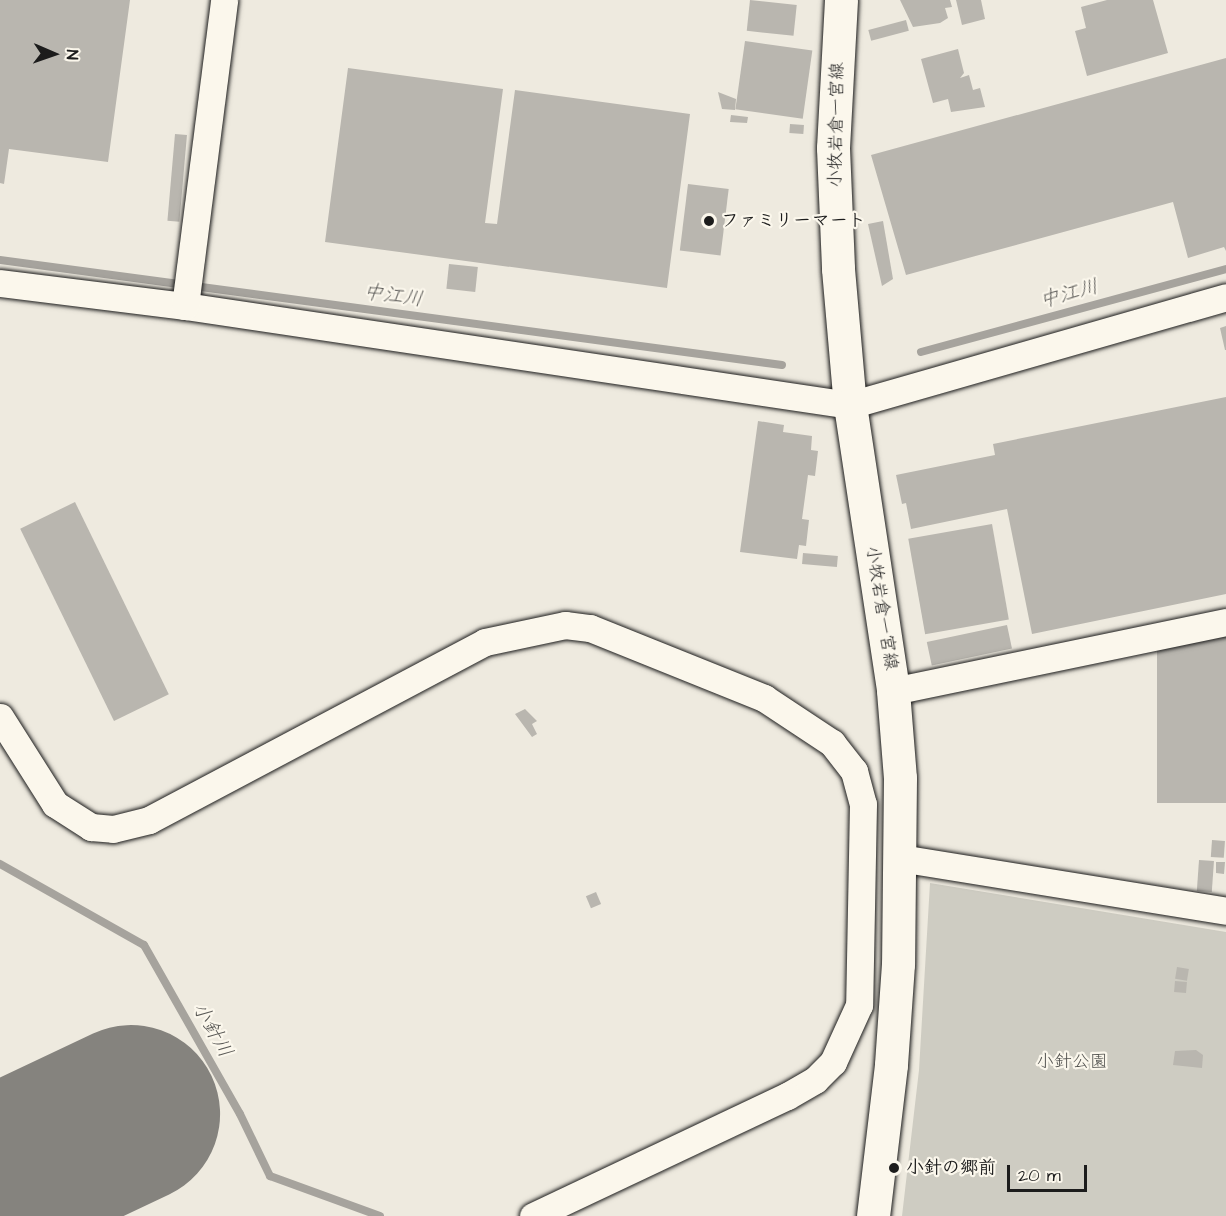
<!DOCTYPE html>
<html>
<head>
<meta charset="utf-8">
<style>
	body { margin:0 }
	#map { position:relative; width:1226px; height:1216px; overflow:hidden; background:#eeeadf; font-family:"Architects Daughter","Klee One",sans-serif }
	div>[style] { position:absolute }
	.green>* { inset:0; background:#ceccc2 }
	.stream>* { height:8px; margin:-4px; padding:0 4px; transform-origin:4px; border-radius:4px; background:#a6a39d }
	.runway>* { height:178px; margin:-89px; padding:0 89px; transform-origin:89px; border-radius:89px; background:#85837e }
	.building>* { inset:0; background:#b9b6af; transform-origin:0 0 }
	.roads { filter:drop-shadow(0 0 2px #1c1c1c) drop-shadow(0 0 2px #1c1c1c) }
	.minor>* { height:27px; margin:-13.5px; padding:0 13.5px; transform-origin:13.5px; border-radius:13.5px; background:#fbf7ec }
	.major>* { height:33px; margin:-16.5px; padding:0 16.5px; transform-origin:16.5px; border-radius:16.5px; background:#fbf7ec }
	.dots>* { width:16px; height:16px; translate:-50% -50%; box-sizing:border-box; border:3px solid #fbf7ec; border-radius:50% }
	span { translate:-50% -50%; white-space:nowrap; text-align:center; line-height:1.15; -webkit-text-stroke:4.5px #fbf7ec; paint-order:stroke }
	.street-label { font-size:18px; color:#1c1c1c }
	.poi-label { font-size:18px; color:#1c1c1c; font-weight:700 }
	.left { translate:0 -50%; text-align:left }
	.park-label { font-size:18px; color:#51514e }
	.water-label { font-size:20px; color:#5a5956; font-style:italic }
	.north { position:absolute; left:24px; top:24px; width:60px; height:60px; -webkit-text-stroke:4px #fbf7ec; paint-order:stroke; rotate:92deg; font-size:16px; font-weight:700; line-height:24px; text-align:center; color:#1c1c1c }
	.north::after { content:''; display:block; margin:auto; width:21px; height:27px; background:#1c1c1c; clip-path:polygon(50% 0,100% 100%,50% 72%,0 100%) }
	.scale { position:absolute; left:1007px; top:1165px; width:80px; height:27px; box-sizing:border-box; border:3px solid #1c1c1c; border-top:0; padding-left:8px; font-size:18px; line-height:21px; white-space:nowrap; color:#1c1c1c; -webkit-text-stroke:4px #fbf7ec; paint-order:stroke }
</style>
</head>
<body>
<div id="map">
	<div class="green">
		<i style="clip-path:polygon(930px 883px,1226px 932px,1226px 1216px,902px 1216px,919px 1070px)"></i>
	</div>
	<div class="stream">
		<i style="left:0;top:260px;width:789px;rotate:7.65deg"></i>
		<i style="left:921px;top:352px;width:316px;rotate:-15.2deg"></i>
		<i style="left:0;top:864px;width:165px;rotate:29.4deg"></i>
		<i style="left:144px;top:945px;width:194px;rotate:60.4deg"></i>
		<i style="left:240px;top:1114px;width:69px;rotate:64.2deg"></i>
		<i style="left:270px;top:1176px;width:117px;rotate:20deg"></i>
	</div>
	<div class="runway">
		<i style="left:0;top:1176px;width:145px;rotate:-25.3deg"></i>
	</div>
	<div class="building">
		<i style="clip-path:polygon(0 0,130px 0,108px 162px,9px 149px,4px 184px,0 183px)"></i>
		<i style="left:750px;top:0;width:47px;height:31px;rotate:6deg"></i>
		<i style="clip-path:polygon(900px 0,950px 0,952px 7px,945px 8px,948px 18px,940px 23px,913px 27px)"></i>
		<i style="clip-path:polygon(956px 0,981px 0,985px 19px,962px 25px)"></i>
		<i style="clip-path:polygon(1107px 0,1153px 0,1168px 53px,1087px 76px,1075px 31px,1086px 28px,1081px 7px)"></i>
		<i style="left:906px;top:20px;width:11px;height:39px;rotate:75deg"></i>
		<i style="left:745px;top:41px;width:68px;height:69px;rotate:8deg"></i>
		<i style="clip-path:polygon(958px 49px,964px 73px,960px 78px,969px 75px,973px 90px,980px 88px,985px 107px,951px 112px,948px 99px,933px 103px,921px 59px)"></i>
		<i style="clip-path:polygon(1226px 58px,1226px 251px,1224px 247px,1188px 258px,1173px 202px,906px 275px,871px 155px)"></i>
		<i style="clip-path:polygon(348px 68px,503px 89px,485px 223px,497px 224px,515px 90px,690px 114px,667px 288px,325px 242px)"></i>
		<i style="clip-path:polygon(718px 92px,736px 99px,735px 110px,722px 109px)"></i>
		<i style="clip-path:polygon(731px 115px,748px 117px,747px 123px,730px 122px)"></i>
		<i style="left:790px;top:124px;width:14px;height:9px;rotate:4deg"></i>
		<i style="left:175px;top:134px;width:12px;height:87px;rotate:5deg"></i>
		<i style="left:688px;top:184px;width:41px;height:67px;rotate:7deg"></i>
		<i style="clip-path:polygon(883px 221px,893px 279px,882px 286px,868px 224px)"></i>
		<i style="left:449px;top:264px;width:29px;height:25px;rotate:6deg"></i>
		<i style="clip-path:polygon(1226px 326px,1226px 350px,1225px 350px,1220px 328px)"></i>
		<i style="clip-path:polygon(1226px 397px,1226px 594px,1032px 634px,1007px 509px,911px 529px,906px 503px,902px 504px,896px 475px,995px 455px,993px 444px)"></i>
		<i style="clip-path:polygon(758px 421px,784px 425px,783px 432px,812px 436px,811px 450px,818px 451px,815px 476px,808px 475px,802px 519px,809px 520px,806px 546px,799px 545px,797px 559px,740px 552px)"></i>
		<i style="left:75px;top:502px;width:214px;height:61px;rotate:64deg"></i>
		<i style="left:992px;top:524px;width:97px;height:85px;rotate:80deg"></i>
		<i style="left:803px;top:553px;width:35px;height:11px;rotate:5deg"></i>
		<i style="left:1007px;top:625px;width:24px;height:82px;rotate:78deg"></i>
		<i style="left:1226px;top:634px;width:169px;height:69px;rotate:90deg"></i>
		<i style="clip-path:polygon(525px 709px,537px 721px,532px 724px,537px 734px,532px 737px,515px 714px)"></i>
		<i style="left:1212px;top:840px;width:13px;height:17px;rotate:4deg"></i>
		<i style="left:1199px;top:860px;width:15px;height:31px;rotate:4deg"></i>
		<i style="clip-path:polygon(1216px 862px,1225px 862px,1224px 874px,1216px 873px)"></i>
		<i style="left:596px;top:892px;width:13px;height:11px;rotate:67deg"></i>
		<i style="left:1177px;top:967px;width:12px;height:12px;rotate:9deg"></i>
		<i style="left:1175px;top:981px;width:12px;height:11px;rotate:5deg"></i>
		<i style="clip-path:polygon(1196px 1050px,1203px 1055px,1202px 1068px,1173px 1065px,1175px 1051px)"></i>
	</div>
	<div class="roads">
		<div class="minor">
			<i style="left:0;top:283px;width:186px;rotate:7.1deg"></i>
			<i style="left:185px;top:306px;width:672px;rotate:8.47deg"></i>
			<i style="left:850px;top:405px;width:391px;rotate:-16deg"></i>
			<i style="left:185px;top:306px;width:308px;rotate:-82.7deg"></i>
			<i style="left:893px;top:691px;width:340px;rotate:-11.7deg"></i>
			<i style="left:0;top:717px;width:103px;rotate:57.7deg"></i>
			<i style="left:55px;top:804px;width:43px;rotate:32.6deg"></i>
			<i style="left:91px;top:827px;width:22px;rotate:5deg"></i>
			<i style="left:113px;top:829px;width:37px;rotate:-14deg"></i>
			<i style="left:149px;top:820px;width:380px;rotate:-27.9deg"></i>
			<i style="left:485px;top:642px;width:82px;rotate:-12deg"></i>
			<i style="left:565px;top:625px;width:25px;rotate:7deg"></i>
			<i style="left:590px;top:628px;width:188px;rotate:21.9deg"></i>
			<i style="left:764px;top:698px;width:82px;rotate:33.5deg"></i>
			<i style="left:832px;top:743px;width:36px;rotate:52deg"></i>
			<i style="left:854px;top:771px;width:34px;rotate:75deg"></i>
			<i style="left:863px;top:804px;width:201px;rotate:91.1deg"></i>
			<i style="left:859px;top:1005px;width:63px;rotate:114.5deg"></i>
			<i style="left:833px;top:1062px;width:25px;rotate:135deg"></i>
			<i style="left:815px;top:1080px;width:32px;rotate:150deg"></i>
			<i style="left:787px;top:1096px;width:281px;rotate:154.7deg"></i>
			<i style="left:900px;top:858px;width:330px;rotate:9.2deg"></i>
		</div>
		<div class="major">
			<i style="left:841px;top:0;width:148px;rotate:93.1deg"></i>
			<i style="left:833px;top:148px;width:121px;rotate:87.6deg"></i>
			<i style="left:838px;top:269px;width:137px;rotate:85deg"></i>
			<i style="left:850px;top:405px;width:289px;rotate:81.4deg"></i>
			<i style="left:893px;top:691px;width:87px;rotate:85.4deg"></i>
			<i style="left:900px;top:778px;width:186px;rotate:90.6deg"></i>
			<i style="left:898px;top:964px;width:101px;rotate:94deg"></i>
			<i style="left:891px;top:1065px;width:152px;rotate:96.8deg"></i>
		</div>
	</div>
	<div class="dots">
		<i style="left:709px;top:221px;background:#1c1c1c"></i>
		<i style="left:894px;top:1168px;background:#1c1c1c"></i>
	</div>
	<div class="street-label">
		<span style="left:837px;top:125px;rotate:-89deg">小牧岩倉一宮線</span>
		<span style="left:881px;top:608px;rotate:81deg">小牧岩倉一宮線</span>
	</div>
	<div class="poi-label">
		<span class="left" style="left:721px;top:221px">ファミリーマート</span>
		<span class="left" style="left:906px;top:1168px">小針の郷前</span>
	</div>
	<div class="park-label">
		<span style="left:1072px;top:1062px">小針公園</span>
	</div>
	<div class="water-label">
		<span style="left:1069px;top:294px;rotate:-15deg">中江川</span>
		<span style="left:393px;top:296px;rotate:8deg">中江川</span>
		<span style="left:212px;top:1030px;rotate:60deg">小針川</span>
	</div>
	<div class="north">N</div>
	<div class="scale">20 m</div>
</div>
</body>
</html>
